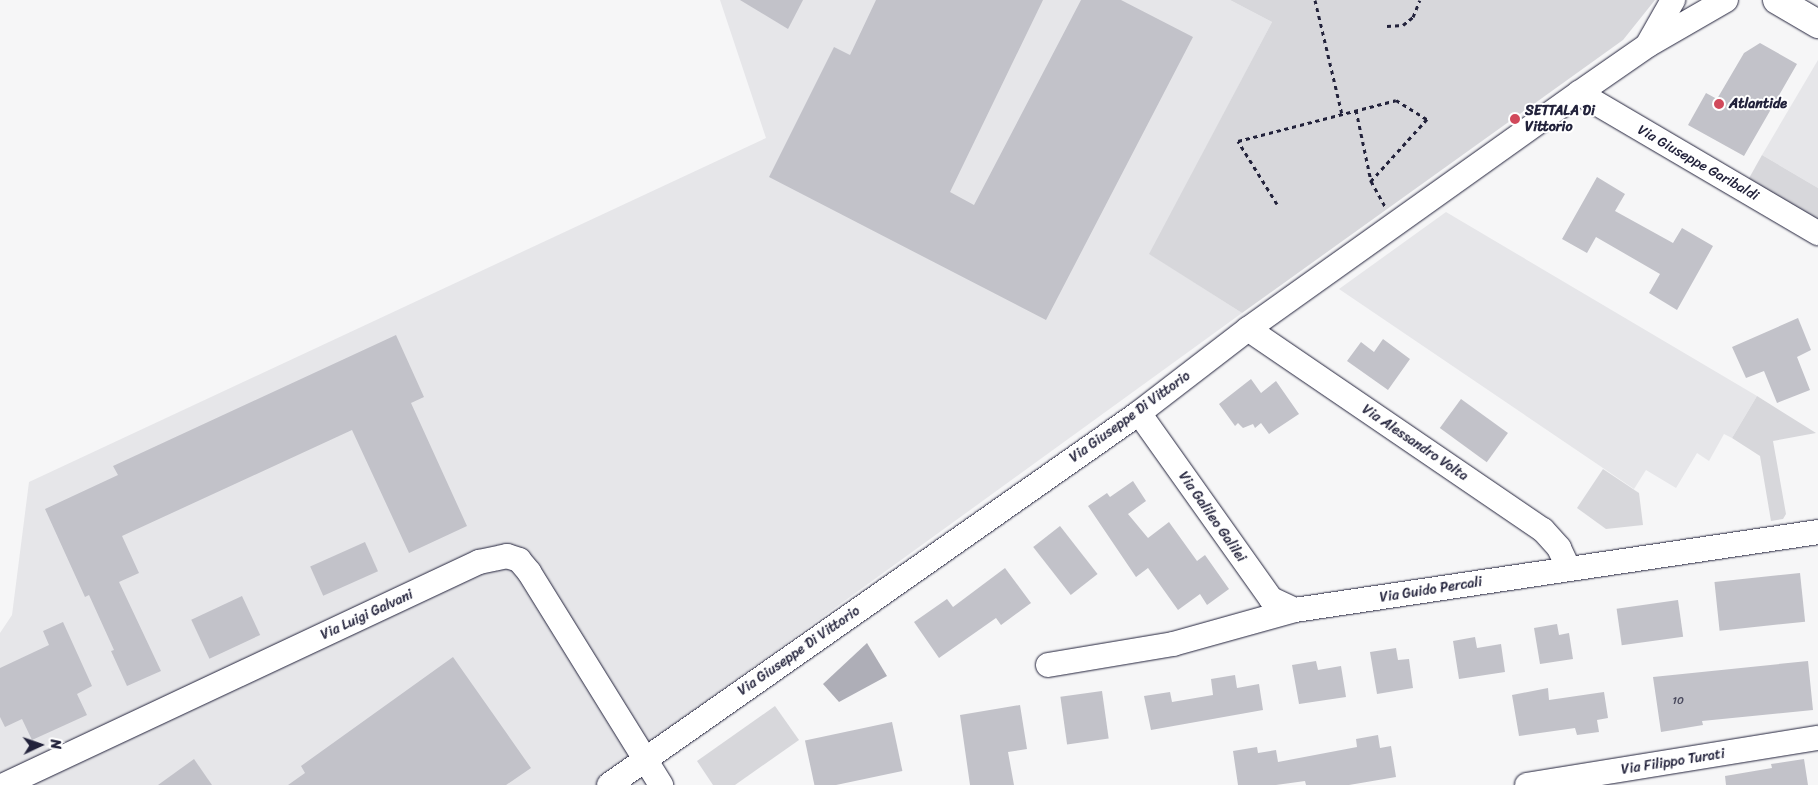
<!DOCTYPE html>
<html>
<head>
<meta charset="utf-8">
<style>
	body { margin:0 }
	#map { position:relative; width:1818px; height:785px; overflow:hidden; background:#f6f6f7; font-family:Sriracha,sans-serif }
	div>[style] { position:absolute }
	.built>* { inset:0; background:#e6e6e9 }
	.green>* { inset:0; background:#d7d7db }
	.water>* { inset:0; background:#aeaeb7 }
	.building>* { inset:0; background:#c2c2c9; transform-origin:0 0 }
	.path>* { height:3px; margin-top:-1.5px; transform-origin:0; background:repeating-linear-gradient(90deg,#22223b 0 4px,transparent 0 8px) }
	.roads { filter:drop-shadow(0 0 1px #22223b) drop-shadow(0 0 1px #22223b) }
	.minor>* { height:24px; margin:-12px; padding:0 12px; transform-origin:12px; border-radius:12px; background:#fff }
	.primary>* { height:28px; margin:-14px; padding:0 14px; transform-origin:14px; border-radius:14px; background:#fff }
	.dots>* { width:14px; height:14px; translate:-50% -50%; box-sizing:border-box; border:2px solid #fff; border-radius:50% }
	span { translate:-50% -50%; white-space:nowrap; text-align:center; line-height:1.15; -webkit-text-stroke:4px #fff; paint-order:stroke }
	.number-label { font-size:11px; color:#4a4a5e }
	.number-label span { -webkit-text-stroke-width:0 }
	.poi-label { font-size:14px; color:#22223b; font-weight:700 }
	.left { translate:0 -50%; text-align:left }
	.street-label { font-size:14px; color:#22223b }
	.north { position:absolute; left:15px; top:720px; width:50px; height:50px; -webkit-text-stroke:4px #fff; paint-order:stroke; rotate:87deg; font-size:14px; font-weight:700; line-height:20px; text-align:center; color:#22223b }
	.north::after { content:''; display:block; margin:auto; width:18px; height:22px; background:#22223b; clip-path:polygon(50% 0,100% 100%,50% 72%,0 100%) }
</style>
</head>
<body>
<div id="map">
	<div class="built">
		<i style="clip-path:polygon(720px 0,1230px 0,1272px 22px,1150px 254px,1242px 313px,632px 755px,650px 785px,0 785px,0 633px,12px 615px,29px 482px,766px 138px)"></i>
		<i style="clip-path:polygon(1818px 60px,1818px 188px,1762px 155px)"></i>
		<i style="clip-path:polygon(1446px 212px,1757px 396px,1732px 438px,1724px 434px,1709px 461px,1697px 453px,1676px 488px,1646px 470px,1634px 489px,1339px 289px)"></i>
	</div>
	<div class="green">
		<i style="clip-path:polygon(1230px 0,1655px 0,1623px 40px,1242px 313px,1149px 254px,1272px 22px)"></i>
		<i style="clip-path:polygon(1762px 155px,1818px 188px,1818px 221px,1748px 180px)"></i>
		<i style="clip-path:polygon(1757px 396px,1816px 433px,1773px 441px,1786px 514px,1783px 519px,1771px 521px,1760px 456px,1732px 438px)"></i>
		<i style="clip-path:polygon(1603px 469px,1639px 493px,1643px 525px,1606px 529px,1577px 508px)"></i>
		<i style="clip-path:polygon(775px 706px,799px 740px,735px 785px,713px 785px,697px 761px)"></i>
	</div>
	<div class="water">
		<i style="clip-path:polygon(867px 643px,887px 676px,839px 702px,823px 684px)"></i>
	</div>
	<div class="building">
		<i style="clip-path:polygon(740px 0,803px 0,788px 29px)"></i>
		<i style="clip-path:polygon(876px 0,1043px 0,950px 192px,974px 205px,1081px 0,1121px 0,1193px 37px,1046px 320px,769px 177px,834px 47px,850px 55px)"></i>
		<i style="clip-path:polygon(1760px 43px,1797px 64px,1744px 156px,1688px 125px,1706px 93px,1717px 99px,1744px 53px)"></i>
		<i style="clip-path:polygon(1597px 177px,1625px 194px,1615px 211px,1673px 243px,1682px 228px,1713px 246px,1677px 310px,1649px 293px,1660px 274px,1596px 237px,1587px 253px,1562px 239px)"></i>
		<i style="clip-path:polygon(1798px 318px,1811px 350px,1797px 357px,1810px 390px,1777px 403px,1764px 371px,1746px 378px,1732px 347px)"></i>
		<i style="clip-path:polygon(396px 335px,424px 397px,411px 403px,467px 526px,409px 553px,352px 430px,122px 536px,139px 573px,119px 582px,161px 671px,127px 686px,111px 651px,114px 650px,89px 595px,85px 597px,45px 509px,118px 475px,113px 466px)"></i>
		<i style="clip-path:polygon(1383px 339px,1410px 359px,1388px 390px,1347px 361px,1361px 342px,1374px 352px)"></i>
		<i style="clip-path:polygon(1251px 379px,1261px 393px,1276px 381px,1299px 414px,1269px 434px,1261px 423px,1255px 428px,1253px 424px,1243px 428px,1238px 423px,1235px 426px,1219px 404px)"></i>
		<i style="left:1461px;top:399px;width:58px;height:36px;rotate:36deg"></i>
		<i style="clip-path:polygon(1133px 481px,1146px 501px,1128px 514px,1148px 538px,1169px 522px,1197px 561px,1205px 555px,1229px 589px,1207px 605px,1200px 594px,1178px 610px,1148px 568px,1136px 577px,1088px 506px,1107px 493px,1110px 497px)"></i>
		<i style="left:1060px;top:526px;width:61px;height:34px;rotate:52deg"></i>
		<i style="left:365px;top:542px;width:32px;height:60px;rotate:66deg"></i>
		<i style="clip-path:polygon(1005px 568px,1031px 603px,1001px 625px,996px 618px,939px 658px,914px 622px,947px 599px,953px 607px)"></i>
		<i style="left:1800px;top:573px;width:49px;height:86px;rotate:84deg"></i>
		<i style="left:242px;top:596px;width:43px;height:56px;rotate:65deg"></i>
		<i style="left:1678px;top:600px;width:37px;height:62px;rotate:82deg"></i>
		<i style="clip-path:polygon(63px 622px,92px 686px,77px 694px,87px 715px,32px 740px,22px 719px,5px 727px,0 717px,0 668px,49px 645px,43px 631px)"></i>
		<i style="clip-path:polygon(1557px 624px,1559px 635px,1569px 633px,1573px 659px,1540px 664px,1534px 628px)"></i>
		<i style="clip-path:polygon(1475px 637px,1477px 648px,1501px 644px,1505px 672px,1459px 679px,1453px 641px)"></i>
		<i style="clip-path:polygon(1396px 648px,1398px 660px,1409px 659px,1413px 688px,1377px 694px,1370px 652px)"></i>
		<i style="clip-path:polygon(453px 657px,531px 768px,506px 785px,288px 785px,305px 773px,301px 766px)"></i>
		<i style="clip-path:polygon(1316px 661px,1318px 670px,1341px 666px,1346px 697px,1299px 704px,1292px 665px)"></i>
		<i style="clip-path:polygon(1808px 661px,1813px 710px,1702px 721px,1703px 725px,1661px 732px,1653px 677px)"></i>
		<i style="clip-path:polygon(1235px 675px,1237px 688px,1259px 684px,1263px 710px,1151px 730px,1144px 696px,1170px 692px,1172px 702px,1213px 695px,1211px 679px)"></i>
		<i style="clip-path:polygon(1548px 688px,1549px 700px,1604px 692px,1608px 718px,1597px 720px,1599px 732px,1577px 735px,1575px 728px,1519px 736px,1512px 695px)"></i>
		<i style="left:1102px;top:691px;width:48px;height:42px;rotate:82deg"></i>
		<i style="clip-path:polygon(1020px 705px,1027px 749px,1008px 752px,1014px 785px,970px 785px,960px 715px)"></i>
		<i style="left:892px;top:722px;width:50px;height:89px;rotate:78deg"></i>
		<i style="clip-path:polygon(1378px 735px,1380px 748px,1391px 746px,1396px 777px,1349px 785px,1306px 785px,1305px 781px,1276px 785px,1238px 785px,1233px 751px,1257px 747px,1258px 753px,1276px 750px,1278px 762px,1357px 747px,1356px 739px)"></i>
		<i style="clip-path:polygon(194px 759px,212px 785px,158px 785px)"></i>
		<i style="clip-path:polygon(1804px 759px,1808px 785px,1726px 785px,1725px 776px,1772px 768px,1771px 764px)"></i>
	</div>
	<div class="path">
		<i style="left:1315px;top:0;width:117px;rotate:76.7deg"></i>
		<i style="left:1387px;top:26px;width:16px;rotate:-4deg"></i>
		<i style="left:1403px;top:25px;width:13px;rotate:-39deg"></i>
		<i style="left:1413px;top:17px;width:18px;rotate:-68deg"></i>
		<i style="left:1356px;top:110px;width:73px;rotate:78.1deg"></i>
		<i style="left:1371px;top:181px;width:29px;rotate:61deg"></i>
		<i style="left:1277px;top:204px;width:74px;rotate:-121.8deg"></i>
		<i style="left:1238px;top:141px;width:163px;rotate:-14.5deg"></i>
		<i style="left:1396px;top:100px;width:36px;rotate:32deg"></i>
		<i style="left:1427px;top:119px;width:84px;rotate:132.1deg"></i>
	</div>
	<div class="roads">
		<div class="minor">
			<i style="left:1648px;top:44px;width:51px;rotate:-60.4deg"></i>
			<i style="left:1579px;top:93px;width:277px;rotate:30.4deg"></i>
			<i style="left:1248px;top:329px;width:357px;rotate:34.3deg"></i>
			<i style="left:1543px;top:530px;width:24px;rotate:48deg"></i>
			<i style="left:1559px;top:548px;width:23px;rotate:65deg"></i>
			<i style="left:1139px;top:413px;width:228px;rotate:54.6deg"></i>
			<i style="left:1271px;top:599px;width:26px;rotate:25deg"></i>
			<i style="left:1048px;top:665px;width:127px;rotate:-9.5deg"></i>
			<i style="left:1173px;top:644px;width:127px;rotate:-15.6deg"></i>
			<i style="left:1295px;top:610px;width:529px;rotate:-8.48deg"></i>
			<i style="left:4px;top:785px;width:525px;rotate:-25.15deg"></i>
			<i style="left:479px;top:562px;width:29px;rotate:-12deg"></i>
			<i style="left:507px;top:556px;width:13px;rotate:18deg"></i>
			<i style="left:519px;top:560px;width:16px;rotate:50deg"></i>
			<i style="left:529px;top:572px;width:251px;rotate:58.2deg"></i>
			<i style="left:609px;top:785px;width:648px;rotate:-35.06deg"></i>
			<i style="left:1139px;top:413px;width:138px;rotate:-37.6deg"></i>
			<i style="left:1248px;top:329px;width:407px;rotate:-35.5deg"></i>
			<i style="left:1579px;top:93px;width:84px;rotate:-34.8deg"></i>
			<i style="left:1648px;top:45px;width:90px;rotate:-30deg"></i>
			<i style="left:1527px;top:785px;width:295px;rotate:-9.2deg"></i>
		</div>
		<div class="primary">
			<i style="left:1777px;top:0;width:48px;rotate:30.3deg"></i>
		</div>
	</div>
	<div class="dots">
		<i style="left:1719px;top:104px;background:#d1495b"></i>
		<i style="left:1515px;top:119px;background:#d1495b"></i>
	</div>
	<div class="number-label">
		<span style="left:1678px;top:701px">10</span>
	</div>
	<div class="poi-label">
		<span class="left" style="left:1729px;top:104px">Atlantide</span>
		<span class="left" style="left:1525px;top:119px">SETTALA Di<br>Vittorio</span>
	</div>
	<div class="street-label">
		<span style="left:1698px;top:163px;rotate:30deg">Via Giuseppe Garibaldi</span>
		<span style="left:1130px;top:417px;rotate:-36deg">Via Giuseppe Di Vittorio</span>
		<span style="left:1415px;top:443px;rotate:34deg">Via Alessandro Volta</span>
		<span style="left:1212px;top:517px;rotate:55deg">Via Galileo Galilei</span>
		<span style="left:1431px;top:590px;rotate:-9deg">Via Guido Percali</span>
		<span style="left:367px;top:615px;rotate:-25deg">Via Luigi Galvani</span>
		<span style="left:799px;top:651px;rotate:-35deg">Via Giuseppe Di Vittorio</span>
		<span style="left:1673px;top:762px;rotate:-9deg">Via Filippo Turati</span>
	</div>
	<div class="north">N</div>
</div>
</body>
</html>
